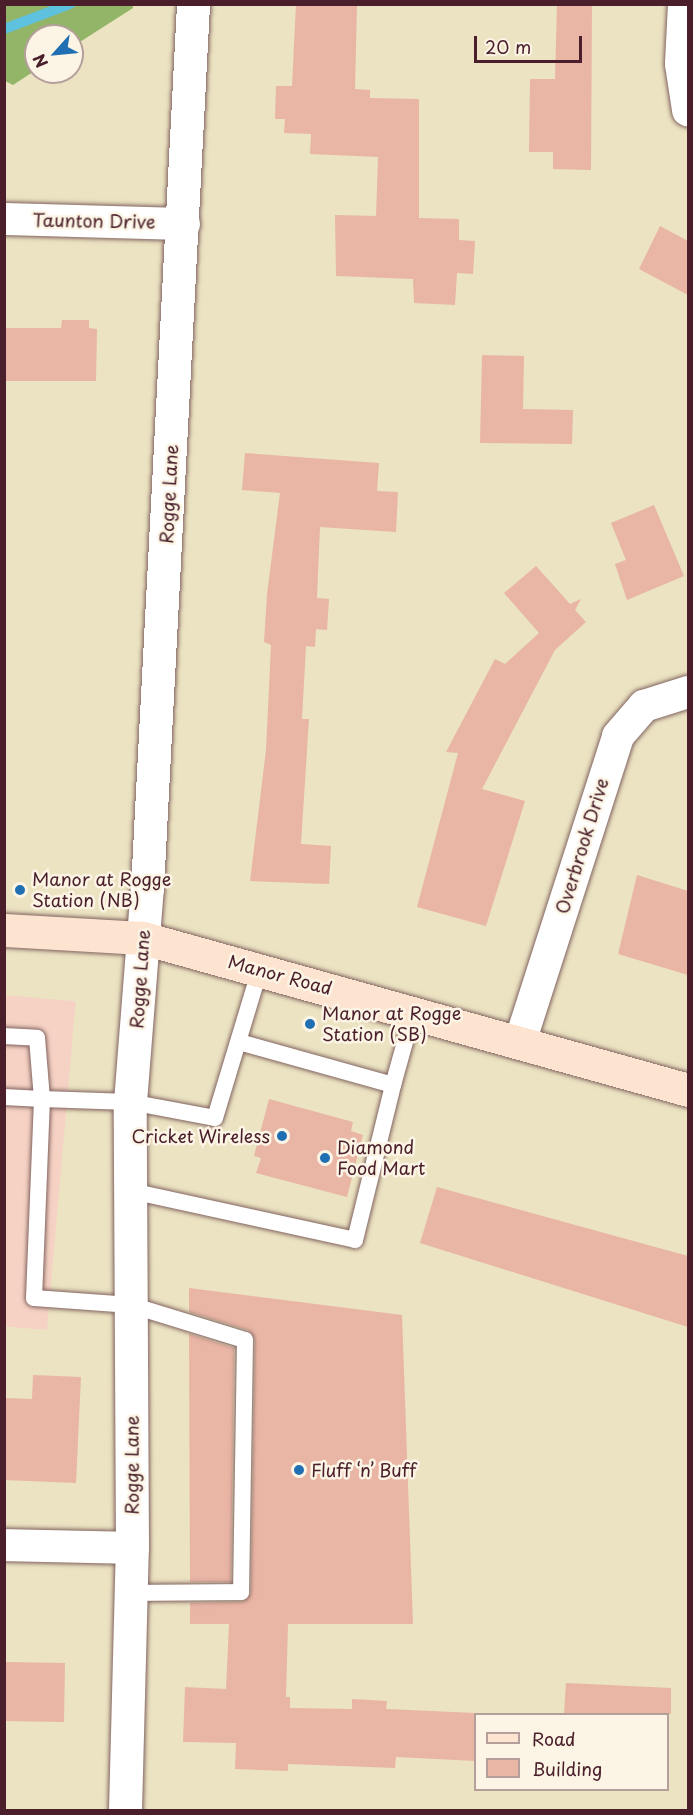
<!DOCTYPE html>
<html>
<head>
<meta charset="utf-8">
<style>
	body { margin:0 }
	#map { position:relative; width:693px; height:1815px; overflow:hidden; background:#ebe3c2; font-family:"Playpen Sans",sans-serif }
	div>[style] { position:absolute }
	.built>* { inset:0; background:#f6d2c4; transform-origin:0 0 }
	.forest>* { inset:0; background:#93b568 }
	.stream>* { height:10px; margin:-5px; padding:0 5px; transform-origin:5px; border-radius:5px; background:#5ec1dd }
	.building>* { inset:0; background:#e9b5a5; transform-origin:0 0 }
	.roads { filter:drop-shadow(0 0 2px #826460) drop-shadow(0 0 2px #826460) }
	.service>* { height:16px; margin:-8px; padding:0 8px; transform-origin:8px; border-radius:8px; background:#fff }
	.minor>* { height:32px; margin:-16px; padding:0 16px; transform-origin:16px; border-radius:16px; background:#fff }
	.tertiary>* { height:33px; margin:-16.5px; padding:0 16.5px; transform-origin:16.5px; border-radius:16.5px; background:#fff }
	.secondary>* { height:33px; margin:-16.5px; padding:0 16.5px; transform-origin:16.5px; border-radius:16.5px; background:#fde4d0 }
	.dots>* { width:16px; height:16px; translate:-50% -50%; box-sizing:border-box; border:3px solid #fcf5e5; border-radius:50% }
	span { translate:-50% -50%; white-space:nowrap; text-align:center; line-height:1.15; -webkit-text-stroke:5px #fcf5e5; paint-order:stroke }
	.street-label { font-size:18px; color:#4a1f2b }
	.poi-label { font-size:18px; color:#4a1f2b }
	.left { translate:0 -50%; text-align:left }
	.right { translate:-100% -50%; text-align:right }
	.frame { position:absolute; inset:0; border:6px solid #4a1f2b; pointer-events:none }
	.legend { position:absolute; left:474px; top:1713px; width:195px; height:78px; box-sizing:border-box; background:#fcf5e5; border:2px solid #b59f9b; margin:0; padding:8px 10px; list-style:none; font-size:18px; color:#4a1f2b }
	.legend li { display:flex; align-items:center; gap:12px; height:30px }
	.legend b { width:30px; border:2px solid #b59f9b }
	.north { position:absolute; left:24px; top:24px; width:60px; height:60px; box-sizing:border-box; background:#fcf5e5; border:2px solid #b59f9b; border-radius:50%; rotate:243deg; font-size:16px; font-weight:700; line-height:24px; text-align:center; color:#4a1f2b }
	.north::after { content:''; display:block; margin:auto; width:21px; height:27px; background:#1f6fb2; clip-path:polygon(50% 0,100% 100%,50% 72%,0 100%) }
	.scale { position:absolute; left:474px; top:36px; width:108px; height:27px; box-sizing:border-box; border:3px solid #4a1f2b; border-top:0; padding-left:8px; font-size:18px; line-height:21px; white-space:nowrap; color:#4a1f2b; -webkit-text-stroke:4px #fcf5e5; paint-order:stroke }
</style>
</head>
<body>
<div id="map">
	<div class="built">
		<i style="left:4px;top:995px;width:72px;height:330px;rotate:5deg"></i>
	</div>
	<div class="forest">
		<i style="clip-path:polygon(5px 4px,133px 4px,133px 8px,72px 47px,72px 36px,36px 36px,36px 70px,13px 85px,5px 81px)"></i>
	</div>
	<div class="stream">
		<i style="left:4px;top:29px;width:71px;rotate:-20.7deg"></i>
	</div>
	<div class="building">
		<i style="clip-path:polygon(296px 4px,357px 4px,355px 89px,370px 90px,370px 98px,419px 99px,419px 218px,459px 219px,459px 240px,475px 241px,473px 274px,457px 273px,455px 305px,414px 303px,413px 279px,336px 276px,335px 215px,376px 216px,378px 157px,310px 154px,311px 134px,284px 133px,285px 119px,275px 119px,276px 86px,292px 86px)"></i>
		<i style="clip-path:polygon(557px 4px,592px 4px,591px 170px,553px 169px,553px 152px,529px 152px,530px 79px,555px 79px)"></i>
		<i style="clip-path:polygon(660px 226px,688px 241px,688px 295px,639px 269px)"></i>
		<i style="clip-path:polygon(62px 320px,89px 320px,89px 328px,97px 329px,96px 381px,4px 381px,4px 328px,61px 328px)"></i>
		<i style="clip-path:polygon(482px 355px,524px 356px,523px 409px,573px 410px,572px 444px,480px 443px)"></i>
		<i style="clip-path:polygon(245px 453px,379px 463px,377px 491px,398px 492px,396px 532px,320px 527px,317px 598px,329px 599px,327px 630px,316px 629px,315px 647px,306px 646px,302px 719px,309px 719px,301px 844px,331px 846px,329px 884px,250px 881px,266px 750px,271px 645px,264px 642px,267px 594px,280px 493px,242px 490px)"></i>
		<i style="clip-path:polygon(654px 505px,684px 576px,627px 600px,615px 564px,626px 560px,611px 523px)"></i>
		<i style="clip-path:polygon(536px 566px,570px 604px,581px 599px,575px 610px,586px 622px,555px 650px,482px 789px,525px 801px,486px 926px,417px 907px,458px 753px,446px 752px,495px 659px,505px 664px,539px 633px,504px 593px)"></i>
		<i style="clip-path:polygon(637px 875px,688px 891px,688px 975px,618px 954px)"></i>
		<i style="clip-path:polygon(269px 1099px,353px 1122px,351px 1131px,363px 1135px,347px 1197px,256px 1173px,261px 1158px,254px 1156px)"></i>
		<i style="clip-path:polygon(437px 1187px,688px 1256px,688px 1327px,420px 1243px)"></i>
		<i style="clip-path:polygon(189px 1288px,402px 1315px,413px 1624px,288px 1624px,286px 1697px,290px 1697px,290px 1708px,352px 1709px,352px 1699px,387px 1701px,386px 1709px,476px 1713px,476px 1761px,396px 1757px,395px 1768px,288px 1764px,288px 1771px,235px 1769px,236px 1743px,183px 1742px,185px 1687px,226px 1689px,229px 1624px,190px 1624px,190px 1603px,242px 1602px,251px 1593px,255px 1340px,248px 1330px,189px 1312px)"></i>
		<i style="clip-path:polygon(189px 1334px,234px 1348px,231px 1582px,190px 1582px)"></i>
		<i style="clip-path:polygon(33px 1375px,81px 1377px,76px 1483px,4px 1480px,4px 1398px,32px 1399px)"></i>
		<i style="left:4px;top:1662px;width:61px;height:59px;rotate:1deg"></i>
		<i style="clip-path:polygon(566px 1683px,671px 1688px,671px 1714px,564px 1714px)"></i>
	</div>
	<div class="roads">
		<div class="service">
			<i style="left:4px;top:1036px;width:33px;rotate:3deg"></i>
			<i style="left:37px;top:1038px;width:61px;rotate:85.3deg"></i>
			<i style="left:42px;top:1099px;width:88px;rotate:2deg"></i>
			<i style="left:130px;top:1102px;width:86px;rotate:10.7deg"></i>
			<i style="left:215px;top:1118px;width:156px;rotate:-73.2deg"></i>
			<i style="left:239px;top:1042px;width:160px;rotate:15.6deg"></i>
			<i style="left:393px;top:1085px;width:78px;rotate:-74.4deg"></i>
			<i style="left:4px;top:1097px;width:38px;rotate:3deg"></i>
			<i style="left:42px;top:1099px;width:199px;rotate:92.3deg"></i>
			<i style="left:34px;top:1298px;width:97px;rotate:4.1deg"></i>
			<i style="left:131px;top:1305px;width:119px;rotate:17.1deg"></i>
			<i style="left:245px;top:1340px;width:252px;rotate:90.9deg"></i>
			<i style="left:241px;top:1592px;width:110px;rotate:179.5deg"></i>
			<i style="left:131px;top:1191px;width:229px;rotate:12.3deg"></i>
			<i style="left:355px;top:1240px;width:160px;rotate:-76.2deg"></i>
		</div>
		<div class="minor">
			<i style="left:684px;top:4px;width:60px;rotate:92.9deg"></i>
			<i style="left:681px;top:64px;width:47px;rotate:81.3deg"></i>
			<i style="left:4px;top:219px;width:180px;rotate:1.6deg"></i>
			<i style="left:521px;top:1039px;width:318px;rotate:-72.2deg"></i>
			<i style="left:618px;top:736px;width:40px;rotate:-49deg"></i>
			<i style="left:644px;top:706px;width:46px;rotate:-17.7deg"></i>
			<i style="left:4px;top:1545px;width:128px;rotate:1.3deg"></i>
		</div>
		<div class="tertiary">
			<i style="left:125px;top:1810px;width:262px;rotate:-88.5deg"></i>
			<i style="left:132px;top:1548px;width:446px;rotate:-90.3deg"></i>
			<i style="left:130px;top:1102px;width:215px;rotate:-85.5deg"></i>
			<i style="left:147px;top:888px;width:885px;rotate:-87.02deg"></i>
		</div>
		<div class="secondary">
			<i style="left:4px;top:930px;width:139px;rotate:3.3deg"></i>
			<i style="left:143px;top:938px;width:566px;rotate:15.58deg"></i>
		</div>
	</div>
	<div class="dots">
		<i style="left:20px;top:890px;background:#1f6fb2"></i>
		<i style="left:310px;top:1024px;background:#1f6fb2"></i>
		<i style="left:282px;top:1136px;background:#1f6fb2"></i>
		<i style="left:325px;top:1158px;background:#1f6fb2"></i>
		<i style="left:299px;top:1470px;background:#1f6fb2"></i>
	</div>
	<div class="street-label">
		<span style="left:94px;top:221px;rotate:1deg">Taunton Drive</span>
		<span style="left:169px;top:494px;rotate:-87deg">Rogge Lane</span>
		<span style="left:582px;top:846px;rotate:-73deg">Overbrook Drive</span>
		<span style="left:280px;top:975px;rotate:15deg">Manor Road</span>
		<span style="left:140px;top:979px;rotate:-86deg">Rogge Lane</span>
		<span style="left:132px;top:1465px;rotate:-90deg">Rogge Lane</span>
	</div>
	<div class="poi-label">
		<span class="left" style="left:32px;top:890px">Manor at Rogge<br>Station (NB)</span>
		<span class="left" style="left:322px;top:1024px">Manor at Rogge<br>Station (SB)</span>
		<span class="right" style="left:270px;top:1136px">Cricket Wireless</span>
		<span class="left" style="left:337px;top:1158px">Diamond<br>Food Mart</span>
		<span class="left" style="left:311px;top:1470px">Fluff ‘n’ Buff</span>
	</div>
	<div class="frame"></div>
	<ul class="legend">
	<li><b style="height:8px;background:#fde4d0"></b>Road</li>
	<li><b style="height:16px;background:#e9b5a5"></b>Building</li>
	</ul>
	<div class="north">N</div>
	<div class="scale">20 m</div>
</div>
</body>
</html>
